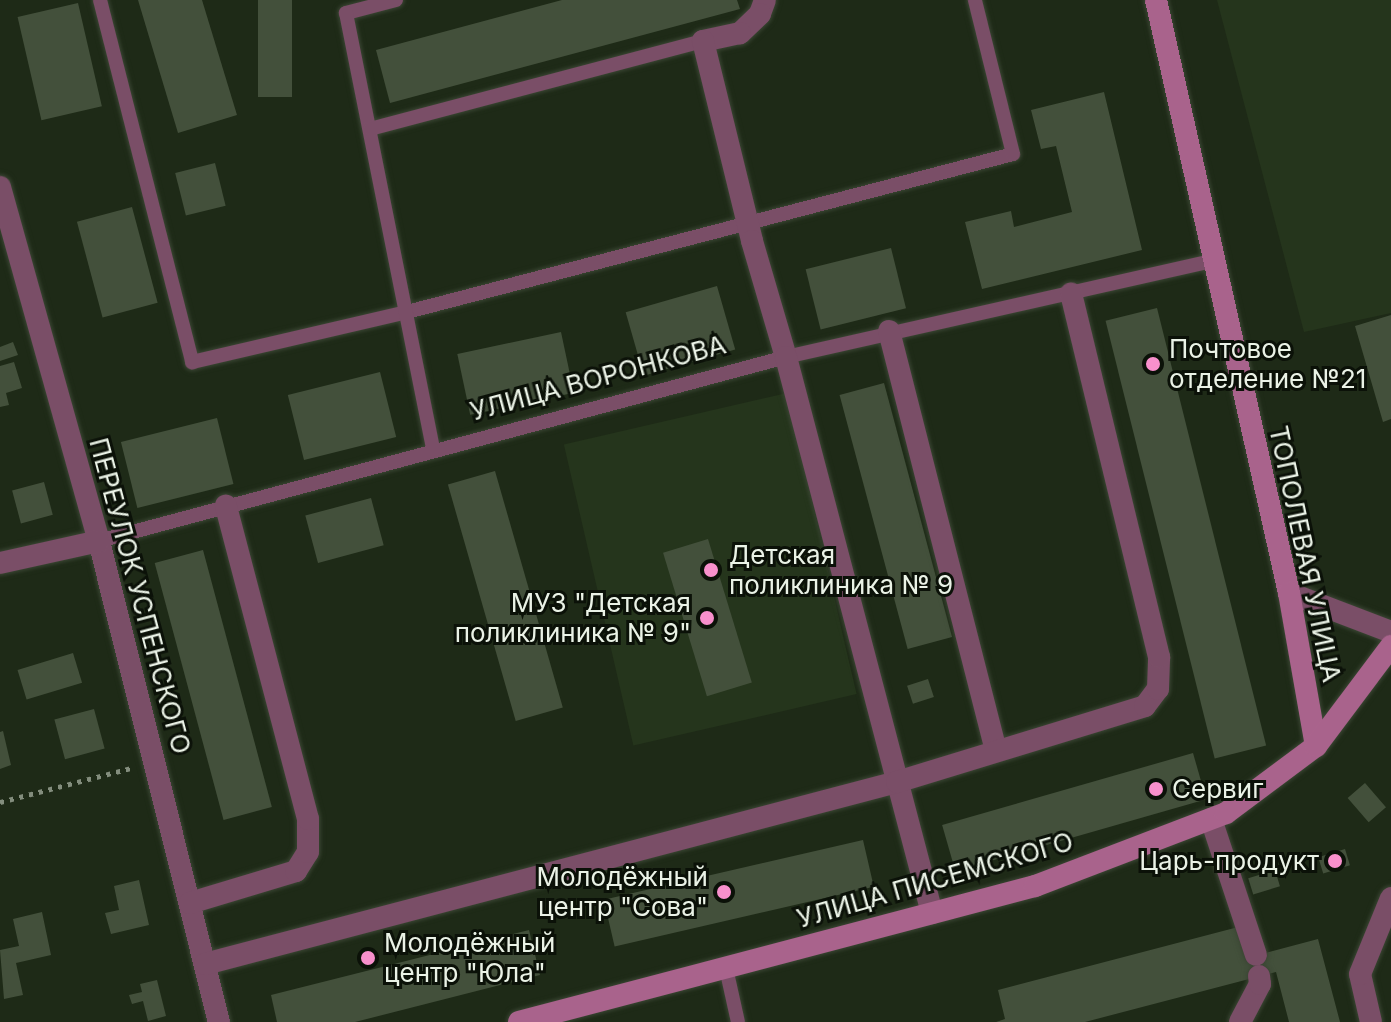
<!DOCTYPE html>
<html>
<head>
<meta charset="utf-8">
<style>
	body { margin:0 }
	#map { position:relative; width:1391px; height:1022px; overflow:hidden; background:#1e2a17; font-family:Inter,sans-serif }
	div>[style] { position:absolute }
	.built>* { inset:0; background:#25351c; transform-origin:0 0 }
	.building>* { inset:0; background:#43503b; transform-origin:0 0 }
	.path>* { height:5px; margin-top:-2.5px; transform-origin:0; background:repeating-linear-gradient(90deg,#838d7d 0 4px,transparent 0 10px) }
	.roads { filter:drop-shadow(0 0 2px #3b4634) drop-shadow(0 0 2px #3b4634) }
	.service>* { height:14px; margin:-7px; padding:0 7px; transform-origin:7px; border-radius:7px; background:#7a4e67 }
	.minor>* { height:22px; margin:-11px; padding:0 11px; transform-origin:11px; border-radius:11px; background:#7a4e67 }
	.tertiary>* { height:22px; margin:-11px; padding:0 11px; transform-origin:11px; border-radius:11px; background:#7a4e67 }
	.secondary>* { height:22px; margin:-11px; padding:0 11px; transform-origin:11px; border-radius:11px; background:#a9638c }
	.dots>* { width:22px; height:22px; translate:-50% -50%; box-sizing:border-box; border:4px solid #0b1108; border-radius:50% }
	span { translate:-50% -50%; white-space:nowrap; text-align:center; line-height:1.15; -webkit-text-stroke:6px #0b1108; paint-order:stroke }
	.poi-label { font-size:26px; color:#eaf2e6 }
	.left { translate:0 -50%; text-align:left }
	.right { translate:-100% -50%; text-align:right }
	.street-label { font-size:26px; color:#eaf2e6 }
</style>
</head>
<body>
<div id="map">
	<div class="built">
		<i style="clip-path:polygon(1217px 0,1391px 0,1391px 313px,1304px 332px)"></i>
		<i style="left:787px;top:393px;width:309px;height:229px;rotate:77deg"></i>
	</div>
	<div class="building">
		<i style="clip-path:polygon(138px 0,202px 0,237px 115px,178px 133px)"></i>
		<i style="left:258px;top:0;width:34px;height:97px"></i>
		<i style="clip-path:polygon(562px 0,737px 0,740px 9px,390px 103px,376px 50px)"></i>
		<i style="left:78px;top:3px;width:106px;height:62px;rotate:77deg"></i>
		<i style="clip-path:polygon(1104px 92px,1142px 250px,982px 289px,965px 222px,1011px 211px,1014px 227px,1072px 212px,1056px 146px,1041px 149px,1031px 110px)"></i>
		<i style="left:215px;top:163px;width:44px;height:41px;rotate:76deg"></i>
		<i style="left:132px;top:207px;width:99px;height:57px;rotate:75deg"></i>
		<i style="left:891px;top:248px;width:62px;height:88px;rotate:76deg"></i>
		<i style="left:717px;top:286px;width:66px;height:95px;rotate:74deg"></i>
		<i style="left:1157px;top:308px;width:451px;height:53px;rotate:76deg"></i>
		<i style="clip-path:polygon(1391px 315px,1391px 419px,1383px 422px,1355px 326px)"></i>
		<i style="left:561px;top:332px;width:62px;height:106px;rotate:78deg"></i>
		<i style="clip-path:polygon(13px 342px,18px 355px,0 361px,0 347px)"></i>
		<i style="clip-path:polygon(14px 362px,22px 388px,6px 393px,9px 405px,0 407px,0 366px)"></i>
		<i style="left:380px;top:372px;width:67px;height:95px;rotate:76deg"></i>
		<i style="left:884px;top:383px;width:263px;height:46px;rotate:75deg"></i>
		<i style="left:217px;top:418px;width:68px;height:99px;rotate:76deg"></i>
		<i style="left:495px;top:471px;width:246px;height:49px;rotate:74deg"></i>
		<i style="left:44px;top:482px;width:34px;height:33px;rotate:75deg"></i>
		<i style="left:371px;top:498px;width:49px;height:68px;rotate:75deg"></i>
		<i style="left:708px;top:539px;width:150px;height:47px;rotate:73deg"></i>
		<i style="left:203px;top:550px;width:266px;height:50px;rotate:75deg"></i>
		<i style="left:73px;top:653px;width:31px;height:58px;rotate:73deg"></i>
		<i style="left:928px;top:679px;width:19px;height:22px;rotate:72deg"></i>
		<i style="left:94px;top:709px;width:41px;height:41px;rotate:75deg"></i>
		<i style="clip-path:polygon(3px 731px,11px 765px,0 769px,0 732px)"></i>
		<i style="left:1193px;top:753px;width:48px;height:261px;rotate:74deg"></i>
		<i style="left:1365px;top:783px;width:32px;height:23px;rotate:49deg"></i>
		<i style="left:863px;top:840px;width:48px;height:266px;rotate:77deg"></i>
		<i style="left:1345px;top:849px;width:17px;height:28px;rotate:73deg"></i>
		<i style="left:1275px;top:870px;width:17px;height:28px;rotate:73deg"></i>
		<i style="clip-path:polygon(139px 880px,149px 925px,111px 934px,105px 913px,119px 910px,114px 886px)"></i>
		<i style="clip-path:polygon(42px 912px,51px 955px,16px 963px,23px 995px,4px 999px,0 950px,19px 946px,13px 919px)"></i>
		<i style="clip-path:polygon(1242px 926px,1250px 957px,1318px 939px,1340px 1022px,1289px 1022px,1276px 972px,1085px 1022px,996px 1022px,1005px 1019px,998px 990px)"></i>
		<i style="clip-path:polygon(529px 930px,540px 975px,355px 1022px,277px 1022px,271px 995px)"></i>
		<i style="clip-path:polygon(157px 980px,166px 1016px,148px 1021px,143px 1001px,132px 1004px,129px 995px,142px 992px,140px 984px)"></i>
	</div>
	<div class="path">
		<i style="left:0;top:802px;width:139px;rotate:-14.5deg"></i>
	</div>
	<div class="roads">
		<div class="service">
			<i style="left:100px;top:0;width:374px;rotate:75.7deg"></i>
			<i style="left:192px;top:362px;width:221px;rotate:-13.1deg"></i>
			<i style="left:407px;top:312px;width:626px;rotate:-14.61deg"></i>
			<i style="left:1013px;top:154px;width:159px;rotate:-103.9deg"></i>
			<i style="left:396px;top:0;width:52px;rotate:165.4deg"></i>
			<i style="left:346px;top:13px;width:446px;rotate:78.7deg"></i>
			<i style="left:370px;top:129px;width:344px;rotate:-14.8deg"></i>
			<i style="left:99px;top:541px;width:711px;rotate:-14.99deg"></i>
			<i style="left:786px;top:357px;width:438px;rotate:-12.7deg"></i>
			<i style="left:726px;top:968px;width:55px;rotate:77.5deg"></i>
		</div>
		<div class="minor">
			<i style="left:765px;top:0;width:15px;rotate:110deg"></i>
			<i style="left:760px;top:14px;width:28px;rotate:136deg"></i>
			<i style="left:740px;top:33px;width:38px;rotate:168deg"></i>
			<i style="left:703px;top:41px;width:206px;rotate:76.2deg"></i>
			<i style="left:752px;top:241px;width:121px;rotate:73.7deg"></i>
			<i style="left:786px;top:357px;width:575px;rotate:75.29deg"></i>
			<i style="left:0;top:187px;width:368px;rotate:74.4deg"></i>
			<i style="left:99px;top:541px;width:496px;rotate:76deg"></i>
			<i style="left:889px;top:331px;width:433px;rotate:75.7deg"></i>
			<i style="left:0;top:563px;width:101px;rotate:-12.5deg"></i>
			<i style="left:1211px;top:819px;width:143px;rotate:71.7deg"></i>
			<i style="left:190px;top:903px;width:111px;rotate:-16.8deg"></i>
			<i style="left:296px;top:871px;width:22px;rotate:-58deg"></i>
			<i style="left:308px;top:852px;width:33px;rotate:-90deg"></i>
			<i style="left:308px;top:819px;width:324px;rotate:-104.7deg"></i>
			<i style="left:205px;top:964px;width:716px;rotate:-14.74deg"></i>
			<i style="left:897px;top:782px;width:259px;rotate:-17deg"></i>
			<i style="left:1145px;top:706px;width:21px;rotate:-53deg"></i>
			<i style="left:1158px;top:689px;width:32px;rotate:-88deg"></i>
			<i style="left:1159px;top:657px;width:374px;rotate:-103.6deg"></i>
			<i style="left:1240px;top:1022px;width:43px;rotate:-62.2deg"></i>
			<i style="left:1260px;top:984px;width:8px;rotate:-97deg"></i>
			<i style="left:1371px;top:1022px;width:49px;rotate:-102.9deg"></i>
			<i style="left:1360px;top:974px;width:82px;rotate:-67.8deg"></i>
		</div>
		<div class="tertiary">
			<i style="left:1289px;top:593px;width:109px;rotate:20.9deg"></i>
		</div>
		<div class="secondary">
			<i style="left:1156px;top:0;width:608px;rotate:77.36deg"></i>
			<i style="left:1289px;top:593px;width:155px;rotate:80deg"></i>
			<i style="left:519px;top:1022px;width:534px;rotate:-14.77deg"></i>
			<i style="left:1035px;top:886px;width:204px;rotate:-20.9deg"></i>
			<i style="left:1226px;top:813px;width:112px;rotate:-36.7deg"></i>
			<i style="left:1316px;top:746px;width:125px;rotate:-53.1deg"></i>
		</div>
	</div>
	<div class="dots">
		<i style="left:1153px;top:364px;background:#f890cc"></i>
		<i style="left:711px;top:570px;background:#f890cc"></i>
		<i style="left:707px;top:618px;background:#f890cc"></i>
		<i style="left:1156px;top:789px;background:#f890cc"></i>
		<i style="left:1335px;top:861px;background:#f890cc"></i>
		<i style="left:724px;top:892px;background:#f890cc"></i>
		<i style="left:368px;top:958px;background:#f890cc"></i>
	</div>
	<div class="poi-label">
		<span class="left" style="left:1169px;top:364px">Почтовое<br>отделение №21</span>
		<span class="left" style="left:729px;top:570px">Детская<br>поликлиника № 9</span>
		<span class="right" style="left:691px;top:618px">МУЗ "Детская<br>поликлиника № 9"</span>
		<span class="left" style="left:1172px;top:789px">Сервиг</span>
		<span class="right" style="left:1319px;top:861px">Царь-продукт</span>
		<span class="right" style="left:708px;top:892px">Молодёжный<br>центр "Сова"</span>
		<span class="left" style="left:384px;top:958px">Молодёжный<br>центр "Юла"</span>
	</div>
	<div class="street-label">
		<span style="left:598px;top:378px;rotate:-15deg">УЛИЦА ВОРОНКОВА</span>
		<span style="left:1305px;top:554px;rotate:78deg">ТОПОЛЕВАЯ УЛИЦА</span>
		<span style="left:140px;top:596px;rotate:75deg">ПЕРЕУЛОК УСПЕНСКОГО</span>
		<span style="left:935px;top:880px;rotate:-16deg">УЛИЦА ПИСЕМСКОГО</span>
	</div>
</div>
</body>
</html>
